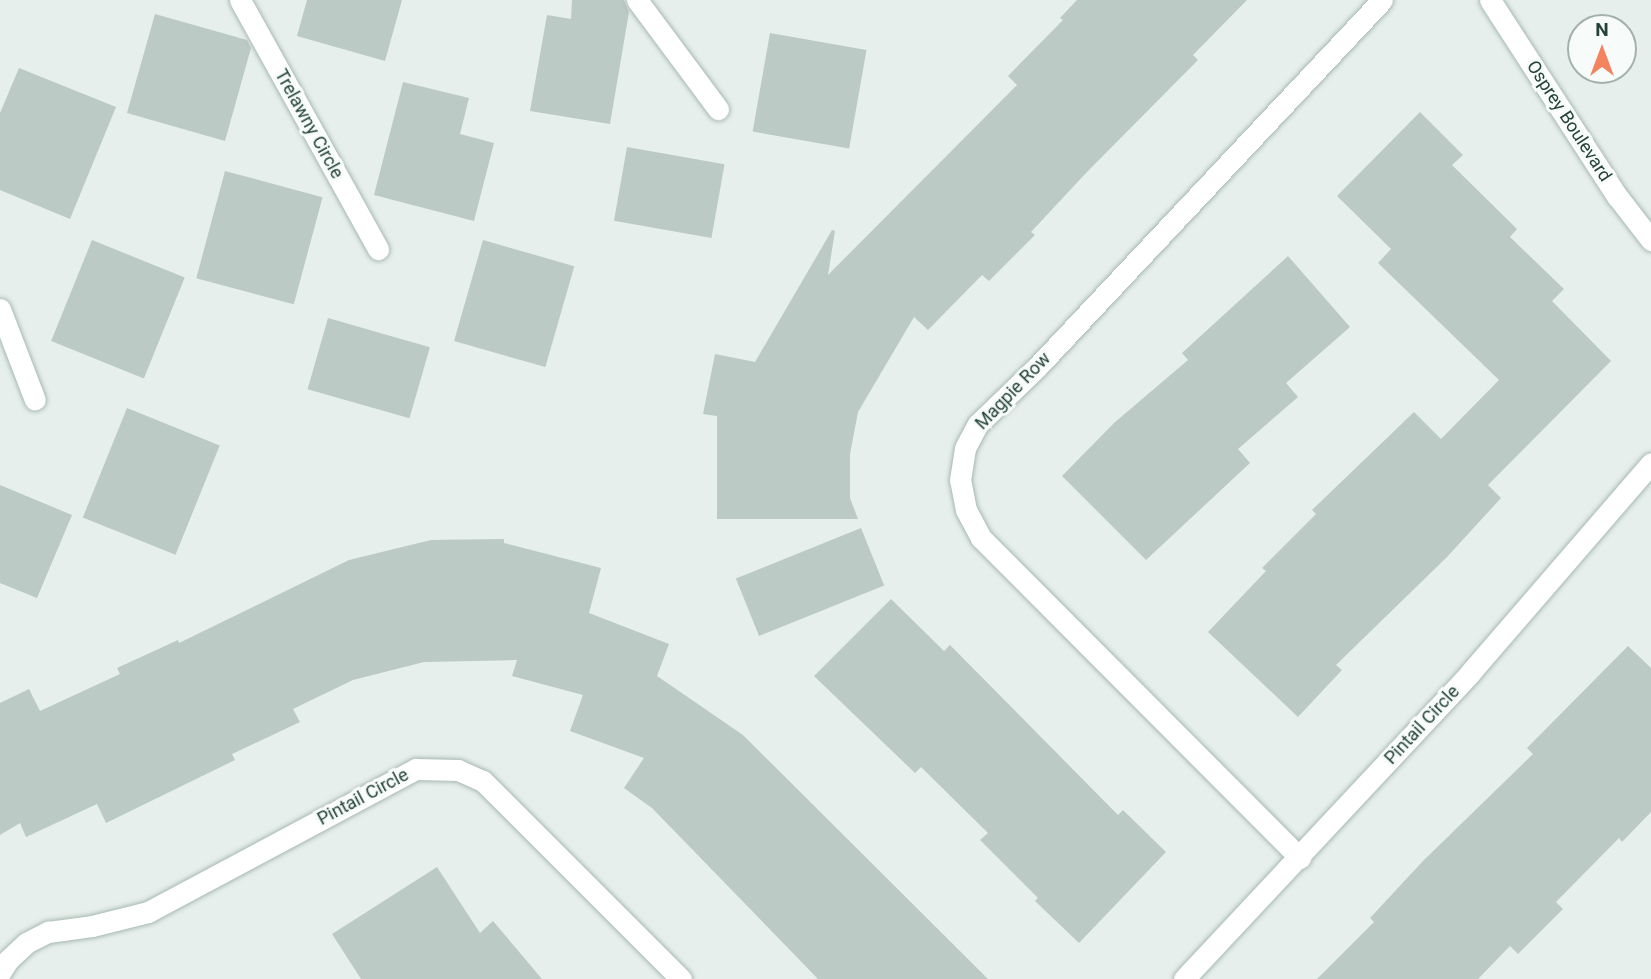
<!DOCTYPE html>
<html>
<head>
<meta charset="utf-8">
<style>
	body { margin:0 }
	#map { position:relative; width:1651px; height:979px; overflow:hidden; background:#e6efeb; font-family:Roboto,sans-serif }
	div>[style] { position:absolute }
	.building>* { inset:0; background:#bbcac4; transform-origin:0 0 }
	.roads { filter:drop-shadow(0 0 2px #a8b8b2) drop-shadow(0 0 2px #a8b8b2) }
	.minor>* { height:21px; margin:-10.5px; padding:0 10.5px; transform-origin:10.5px; border-radius:10.5px; background:#fff }
	span { translate:-50% -50%; white-space:nowrap; text-align:center; line-height:1.15; -webkit-text-stroke:6px #f7fbf9; paint-order:stroke }
	.street-label { font-size:18px; color:#24423a }
	.north { position:absolute; left:1567px; top:14px; width:70px; height:70px; box-sizing:border-box; background:#f7fbf9; border:2px solid #a3b1ad; border-radius:50%; rotate:0deg; font-size:19px; font-weight:700; line-height:28px; text-align:center; color:#24423a }
	.north::after { content:''; display:block; margin:auto; width:24px; height:32px; background:#f4845f; clip-path:polygon(50% 0,100% 100%,50% 72%,0 100%) }
</style>
</head>
<body>
<div id="map">
	<div class="building">
		<i style="clip-path:polygon(307px 0,402px 0,385px 61px,297px 36px)"></i>
		<i style="clip-path:polygon(572px 0,624px 0,629px 12px,610px 124px,530px 111px,547px 15px,571px 19px)"></i>
		<i style="clip-path:polygon(1077px 0,1247px 0,1193px 55px,1198px 60px,1086px 173px,1031px 232px,1035px 235px,989px 281px,982px 275px,928px 330px,914px 317px,858px 412px,850px 454px,850px 498px,858px 519px,717px 519px,717px 416px,703px 414px,715px 354px,755px 362px,832px 230px,835px 231px,828px 275px,1017px 85px,1008px 76px,1063px 20px,1060px 18px)"></i>
		<i style="clip-path:polygon(155px 14px,247px 40px,251px 48px,225px 141px,127px 113px)"></i>
		<i style="left:770px;top:33px;width:98px;height:100px;rotate:10deg"></i>
		<i style="clip-path:polygon(19px 68px,116px 107px,70px 219px,0 190px,0 113px)"></i>
		<i style="clip-path:polygon(403px 82px,469px 98px,460px 134px,494px 143px,474px 221px,374px 195px)"></i>
		<i style="clip-path:polygon(1420px 112px,1463px 155px,1452px 165px,1517px 229px,1510px 237px,1564px 289px,1552px 301px,1611px 361px,1488px 485px,1501px 498px,1447px 557px,1336px 665px,1342px 670px,1298px 717px,1208px 632px,1266px 571px,1262px 568px,1316px 514px,1312px 510px,1414px 412px,1441px 439px,1499px 380px,1378px 263px,1391px 249px,1337px 196px)"></i>
		<i style="left:627px;top:147px;width:99px;height:75px;rotate:10deg"></i>
		<i style="left:225px;top:171px;width:101px;height:111px;rotate:15deg"></i>
		<i style="left:92px;top:240px;width:100px;height:109px;rotate:22deg"></i>
		<i style="left:483px;top:240px;width:95px;height:105px;rotate:16deg"></i>
		<i style="clip-path:polygon(1288px 256px,1350px 327px,1286px 383px,1298px 397px,1238px 449px,1250px 463px,1146px 560px,1062px 476px,1114px 423px,1188px 360px,1182px 353px)"></i>
		<i style="left:328px;top:318px;width:106px;height:74px;rotate:16deg"></i>
		<i style="left:127px;top:408px;width:100px;height:118px;rotate:22deg"></i>
		<i style="clip-path:polygon(0 485px,72px 515px,37px 598px,0 583px)"></i>
		<i style="left:861px;top:528px;width:62px;height:135px;rotate:68deg"></i>
		<i style="clip-path:polygon(504px 539px,504px 543px,601px 568px,589px 613px,669px 644px,657px 676px,743px 735px,988px 979px,818px 979px,652px 808px,624px 788px,644px 758px,570px 731px,583px 695px,512px 676px,517px 660px,424px 662px,353px 680px,293px 709px,300px 722px,232px 754px,235px 760px,106px 823px,97px 804px,26px 837px,20px 823px,0 835px,0 703px,29px 689px,40px 711px,120px 674px,117px 668px,178px 640px,179px 643px,349px 560px,431px 540px)"></i>
		<i style="clip-path:polygon(891px 599px,944px 651px,950px 645px,1118px 815px,1123px 810px,1166px 852px,1079px 943px,1035px 901px,1038px 898px,980px 840px,988px 833px,921px 767px,915px 773px,814px 676px)"></i>
		<i style="clip-path:polygon(1628px 646px,1651px 668px,1651px 812px,1622px 842px,1619px 838px,1556px 902px,1563px 909px,1518px 954px,1510px 946px,1478px 979px,1317px 979px,1374px 922px,1370px 918px,1423px 861px,1533px 754px,1527px 748px)"></i>
		<i style="clip-path:polygon(437px 867px,480px 933px,493px 921px,542px 979px,361px 979px,332px 934px)"></i>
	</div>
	<div class="roads">
		<div class="minor">
			<i style="left:240px;top:0;width:285px;rotate:61deg"></i>
			<i style="left:637px;top:0;width:136px;rotate:53.4deg"></i>
			<i style="left:1490px;top:0;width:234px;rotate:57.1deg"></i>
			<i style="left:1617px;top:196px;width:56px;rotate:52.3deg"></i>
			<i style="left:0;top:309px;width:97px;rotate:69deg"></i>
			<i style="left:1300px;top:858px;width:452px;rotate:-134.9deg"></i>
			<i style="left:981px;top:538px;width:32px;rotate:-118deg"></i>
			<i style="left:966px;top:510px;width:31px;rotate:-101deg"></i>
			<i style="left:960px;top:480px;width:32px;rotate:-81deg"></i>
			<i style="left:965px;top:448px;width:27px;rotate:-62deg"></i>
			<i style="left:978px;top:424px;width:83px;rotate:-44deg"></i>
			<i style="left:1038px;top:366px;width:502px;rotate:-46.77deg"></i>
			<i style="left:0;top:973px;width:15px;rotate:-58deg"></i>
			<i style="left:8px;top:960px;width:25px;rotate:-43deg"></i>
			<i style="left:26px;top:943px;width:25px;rotate:-27deg"></i>
			<i style="left:48px;top:932px;width:44px;rotate:-7.8deg"></i>
			<i style="left:92px;top:926px;width:58px;rotate:-14deg"></i>
			<i style="left:148px;top:912px;width:304px;rotate:-28.1deg"></i>
			<i style="left:416px;top:769px;width:42px;rotate:1.4deg"></i>
			<i style="left:458px;top:770px;width:27px;rotate:24deg"></i>
			<i style="left:483px;top:781px;width:280px;rotate:45deg"></i>
			<i style="left:1184px;top:979px;width:419px;rotate:-46.9deg"></i>
			<i style="left:1470px;top:673px;width:277px;rotate:-49.2deg"></i>
		</div>
	</div>
	<div class="street-label">
		<span style="left:1569px;top:121px;rotate:57deg">Osprey Boulevard</span>
		<span style="left:309px;top:124px;rotate:61deg">Trelawny Circle</span>
		<span style="left:1013px;top:391px;rotate:-46deg">Magpie Row</span>
		<span style="left:1422px;top:725px;rotate:-47deg">Pintail Circle</span>
		<span style="left:363px;top:797px;rotate:-28deg">Pintail Circle</span>
	</div>
	<div class="north">N</div>
</div>
</body>
</html>
